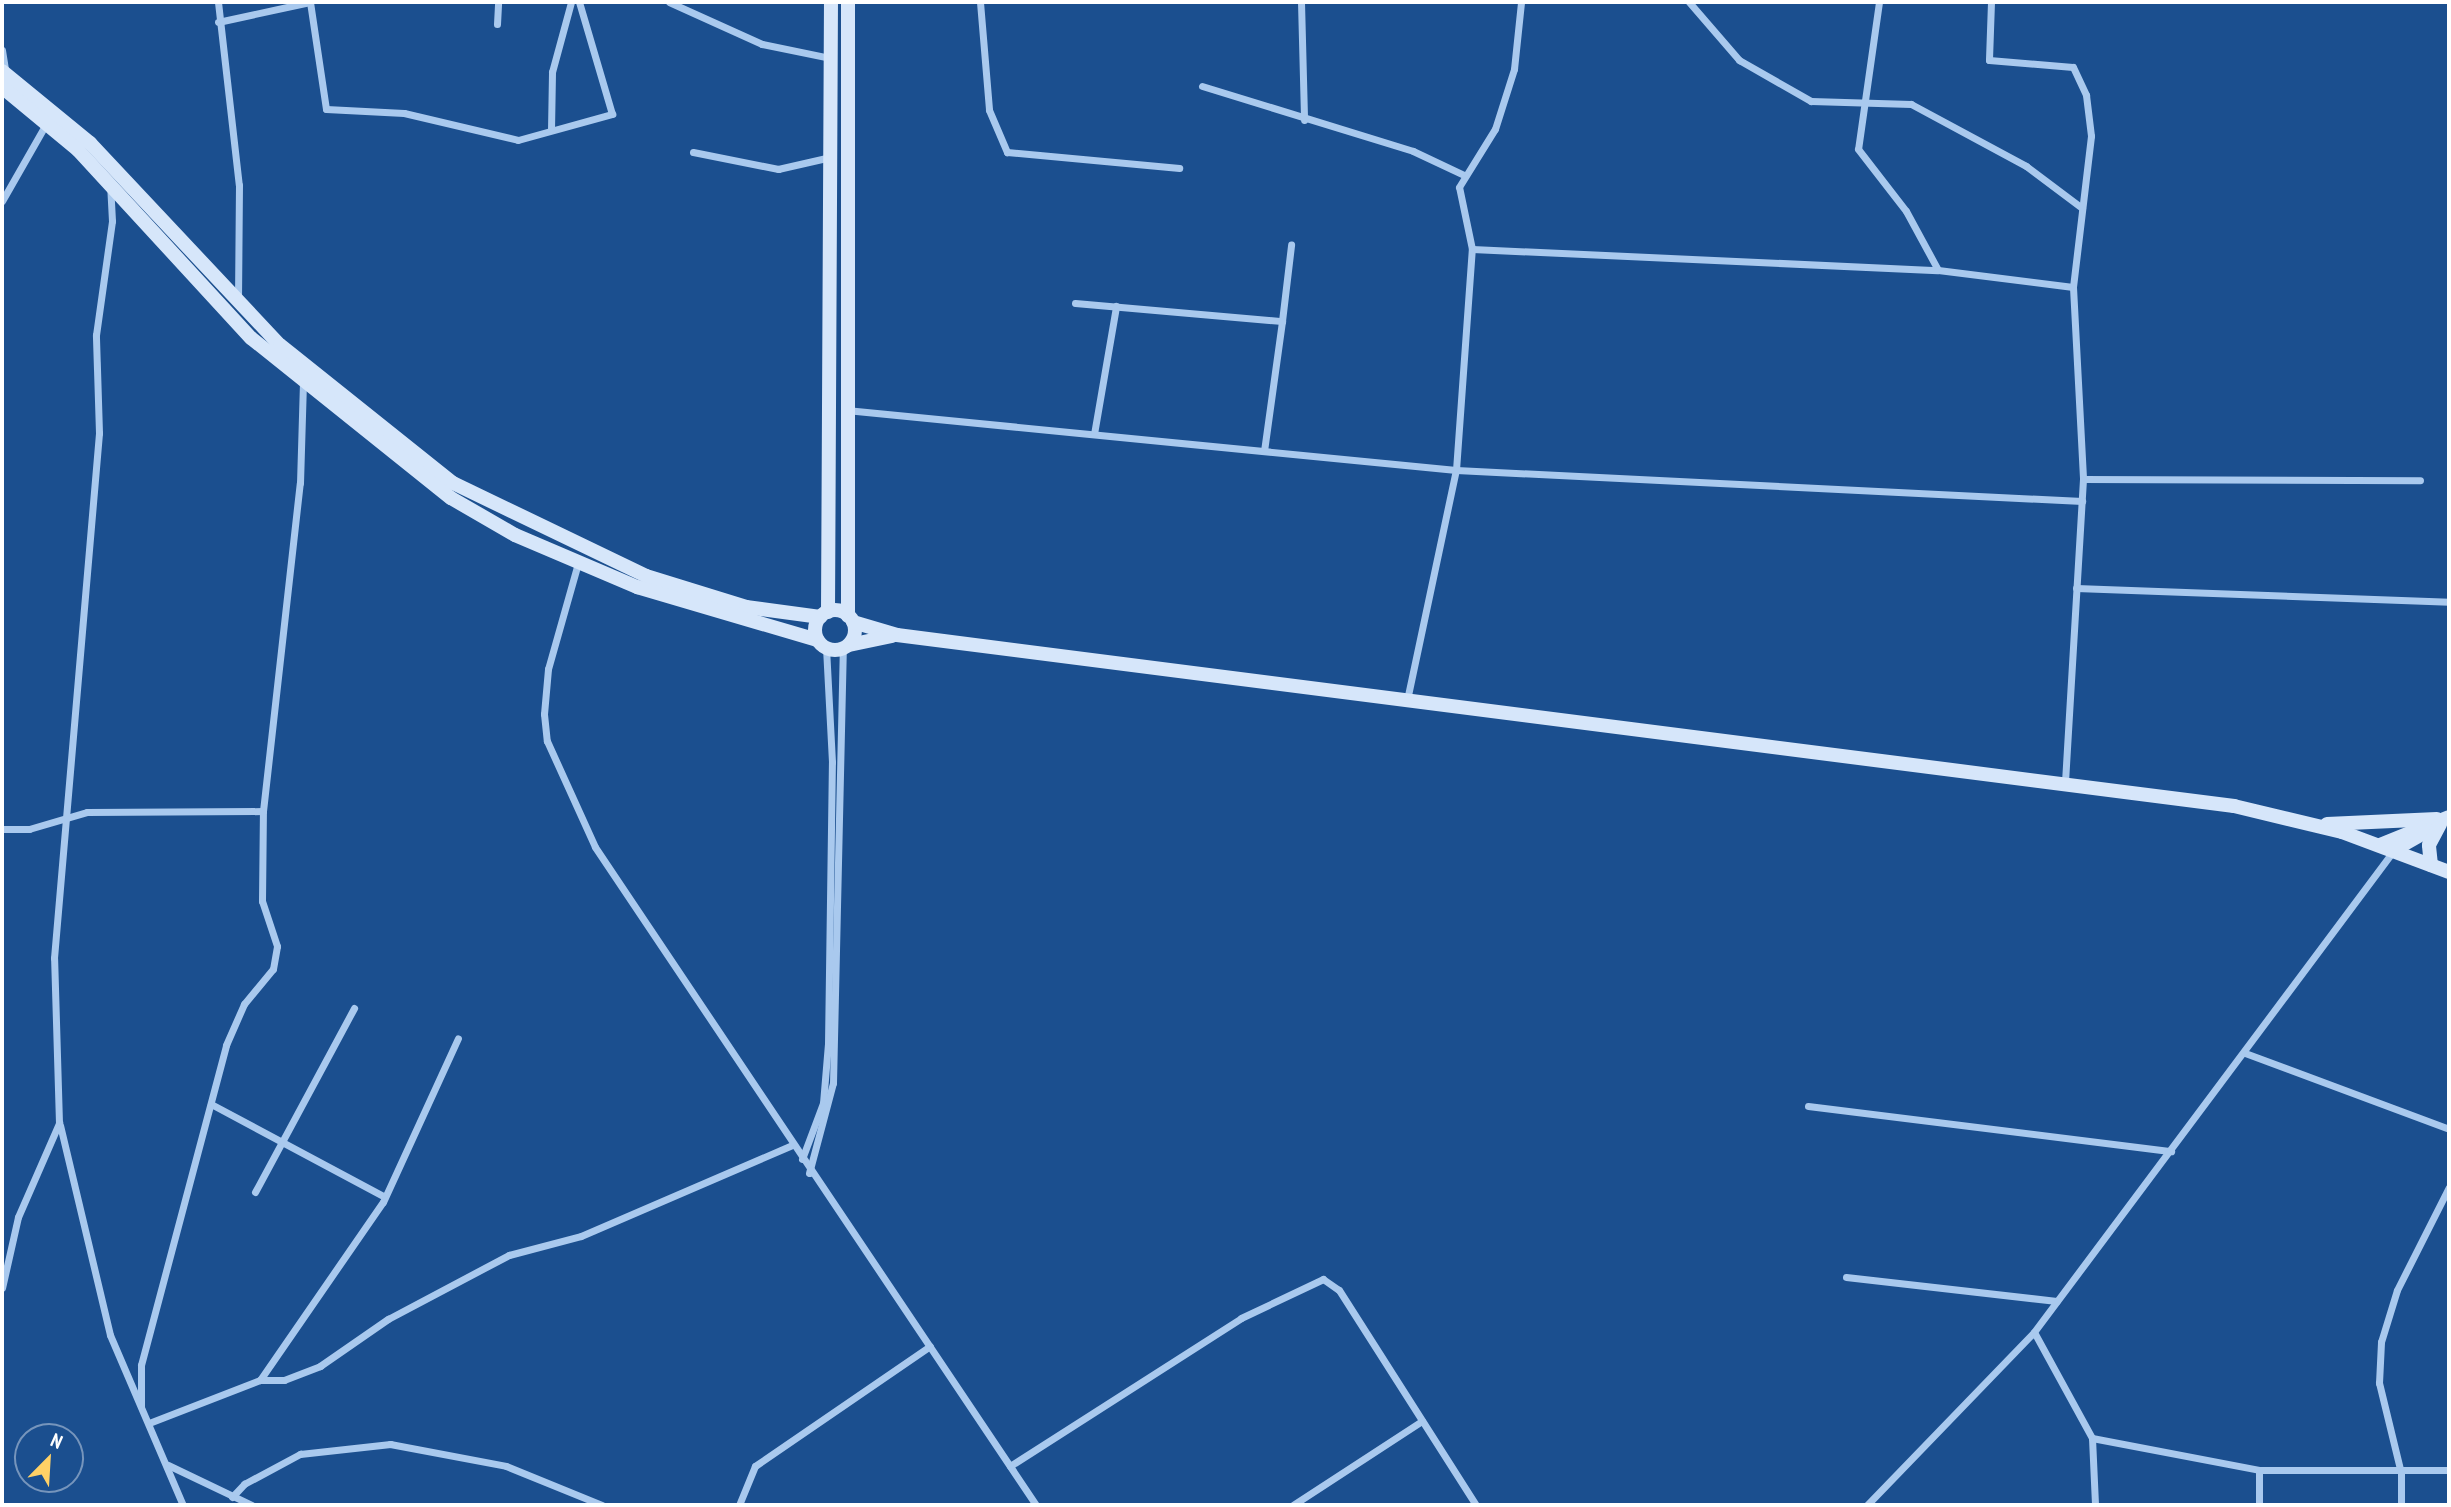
<!DOCTYPE html>
<html>
<head>
<meta charset="utf-8">
<style>
	body { margin:0 }
	#map { position:relative; width:2451px; height:1507px; overflow:hidden; background:#1b4f8f; font-family:"PT Sans Narrow",sans-serif }
	div>[style] { position:absolute }
	.street>* { height:7px; margin:-3.5px; padding:0 3.5px; transform-origin:3.5px; border-radius:3.5px; background:#a9c9ee }
	.secondary>* { height:14px; margin:-7px; padding:0 7px; transform-origin:7px; border-radius:7px; background:#d6e6fa }
	.secondary>.ring { margin:-7px; padding:0; box-sizing:content-box; background:none; border:14px solid #d6e6fa; border-radius:50% }
	span { translate:-50% -50%; white-space:nowrap; text-align:center; line-height:1.15; -webkit-text-stroke:7px #1b4f8f; paint-order:stroke }
	.frame { position:absolute; inset:0; border:4px solid #fff; pointer-events:none }
	.north { position:absolute; left:14px; top:1423px; width:70px; height:70px; box-sizing:border-box; background:#1b4f8f; border:2px solid #7695bc; border-radius:50%; rotate:24deg; font-size:19px; font-weight:700; line-height:28px; text-align:center; color:#fff }
	.north::after { content:''; display:block; margin:auto; width:24px; height:32px; background:#ffd166; clip-path:polygon(50% 0,100% 100%,50% 72%,0 100%) }
</style>
</head>
<body>
<div id="map">
	<div class="street">
		<i style="left:218px;top:2px;width:184px;rotate:83.5deg"></i>
		<i style="left:239px;top:185px;width:112px;rotate:90.5deg"></i>
		<i style="left:310px;top:2px;width:108px;rotate:81.5deg"></i>
		<i style="left:326px;top:109px;width:78px;rotate:2.9deg"></i>
		<i style="left:404px;top:113px;width:117px;rotate:13.3deg"></i>
		<i style="left:518px;top:140px;width:98px;rotate:-15.5deg"></i>
		<i style="left:612px;top:114px;width:117px;rotate:-106.4deg"></i>
		<i style="left:669px;top:2px;width:102px;rotate:24.3deg"></i>
		<i style="left:762px;top:44px;width:69px;rotate:11.6deg"></i>
		<i style="left:980px;top:2px;width:108px;rotate:85.2deg"></i>
		<i style="left:989px;top:110px;width:46px;rotate:66.8deg"></i>
		<i style="left:1007px;top:152px;width:173px;rotate:5.3deg"></i>
		<i style="left:1301px;top:2px;width:118px;rotate:88.5deg"></i>
		<i style="left:1689px;top:2px;width:77px;rotate:49.2deg"></i>
		<i style="left:1739px;top:60px;width:83px;rotate:29.7deg"></i>
		<i style="left:1811px;top:101px;width:100px;rotate:1.7deg"></i>
		<i style="left:1911px;top:104px;width:131px;rotate:28.3deg"></i>
		<i style="left:2026px;top:166px;width:70px;rotate:36.9deg"></i>
		<i style="left:1879px;top:2px;width:148px;rotate:98.1deg"></i>
		<i style="left:1858px;top:149px;width:78px;rotate:52.3deg"></i>
		<i style="left:1906px;top:211px;width:67px;rotate:61.5deg"></i>
		<i style="left:1991px;top:2px;width:58px;rotate:92deg"></i>
		<i style="left:1989px;top:60px;width:84px;rotate:4.8deg"></i>
		<i style="left:2073px;top:67px;width:31px;rotate:65deg"></i>
		<i style="left:2086px;top:95px;width:41px;rotate:83deg"></i>
		<i style="left:2091px;top:136px;width:152px;rotate:96.8deg"></i>
		<i style="left:2073px;top:287px;width:192px;rotate:87deg"></i>
		<i style="left:2083px;top:479px;width:304px;rotate:93.4deg"></i>
		<i style="left:218px;top:22px;width:94px;rotate:-12.3deg"></i>
		<i style="left:497px;top:24px;width:22px;rotate:-87deg"></i>
		<i style="left:2px;top:50px;width:24px;rotate:81deg"></i>
		<i style="left:1202px;top:86px;width:221px;rotate:17.1deg"></i>
		<i style="left:1413px;top:151px;width:56px;rotate:25.2deg"></i>
		<i style="left:551px;top:130px;width:58px;rotate:-89deg"></i>
		<i style="left:552px;top:72px;width:73px;rotate:-74.8deg"></i>
		<i style="left:693px;top:152px;width:87px;rotate:11.3deg"></i>
		<i style="left:778px;top:169px;width:54px;rotate:-12.8deg"></i>
		<i style="left:2px;top:201px;width:89px;rotate:-60.3deg"></i>
		<i style="left:1472px;top:249px;width:63px;rotate:-101.8deg"></i>
		<i style="left:1459px;top:187px;width:68px;rotate:-58.2deg"></i>
		<i style="left:1495px;top:129px;width:63px;rotate:-72.4deg"></i>
		<i style="left:1514px;top:69px;width:67px;rotate:-84deg"></i>
		<i style="left:1075px;top:303px;width:208px;rotate:5deg"></i>
		<i style="left:1282px;top:321px;width:77px;rotate:-83.2deg"></i>
		<i style="left:846px;top:410px;width:613px;rotate:5.62deg"></i>
		<i style="left:1456px;top:470px;width:627px;rotate:2.84deg"></i>
		<i style="left:1094px;top:434px;width:130px;rotate:-80.2deg"></i>
		<i style="left:1264px;top:451px;width:131px;rotate:-82.1deg"></i>
		<i style="left:2083px;top:479px;width:337px;rotate:0.2deg"></i>
		<i style="left:578px;top:563px;width:110px;rotate:105.8deg"></i>
		<i style="left:548px;top:669px;width:45px;rotate:95.1deg"></i>
		<i style="left:544px;top:714px;width:27px;rotate:84deg"></i>
		<i style="left:547px;top:741px;width:116px;rotate:65.6deg"></i>
		<i style="left:595px;top:847px;width:792px;rotate:56.17deg"></i>
		<i style="left:2076px;top:588px;width:373px;rotate:2.1deg"></i>
		<i style="left:1407px;top:700px;width:235px;rotate:-78deg"></i>
		<i style="left:1456px;top:470px;width:222px;rotate:-85.9deg"></i>
		<i style="left:1472px;top:249px;width:466px;rotate:2.6deg"></i>
		<i style="left:1938px;top:270px;width:136px;rotate:7.2deg"></i>
		<i style="left:2px;top:829px;width:27px"></i>
		<i style="left:29px;top:829px;width:60px;rotate:-16.3deg"></i>
		<i style="left:87px;top:812px;width:176px;rotate:-0.3deg"></i>
		<i style="left:2245px;top:1053px;width:218px;rotate:20.4deg"></i>
		<i style="left:211px;top:1104px;width:197px;rotate:28.1deg"></i>
		<i style="left:1808px;top:1106px;width:366px;rotate:7.1deg"></i>
		<i style="left:60px;top:1125px;width:216px;rotate:76.6deg"></i>
		<i style="left:110px;top:1335px;width:185px;rotate:66.8deg"></i>
		<i style="left:802px;top:1159px;width:60px;rotate:-69.4deg"></i>
		<i style="left:823px;top:1103px;width:59px;rotate:-85.2deg"></i>
		<i style="left:828px;top:1044px;width:282px;rotate:-89.2deg"></i>
		<i style="left:832px;top:762px;width:114px;rotate:-93deg"></i>
		<i style="left:809px;top:1173px;width:93px;rotate:-75.1deg"></i>
		<i style="left:833px;top:1083px;width:434px;rotate:-88.7deg"></i>
		<i style="left:255px;top:1192px;width:209px;rotate:-61.7deg"></i>
		<i style="left:1846px;top:1277px;width:212px;rotate:6.5deg"></i>
		<i style="left:2px;top:1288px;width:73px;rotate:-77.3deg"></i>
		<i style="left:18px;top:1217px;width:103px;rotate:-66.4deg"></i>
		<i style="left:59px;top:1123px;width:165px;rotate:-91.7deg"></i>
		<i style="left:54px;top:958px;width:527px;rotate:-85.1deg"></i>
		<i style="left:99px;top:433px;width:98px;rotate:-91.8deg"></i>
		<i style="left:96px;top:335px;width:115px;rotate:-82deg"></i>
		<i style="left:112px;top:221px;width:35px;rotate:-93deg"></i>
		<i style="left:2034px;top:1332px;width:121px;rotate:61.3deg"></i>
		<i style="left:2092px;top:1438px;width:67px;rotate:87.4deg"></i>
		<i style="left:260px;top:1380px;width:24px"></i>
		<i style="left:284px;top:1380px;width:39px;rotate:-21deg"></i>
		<i style="left:320px;top:1366px;width:83px;rotate:-34.7deg"></i>
		<i style="left:388px;top:1319px;width:137px;rotate:-27.9deg"></i>
		<i style="left:509px;top:1255px;width:74px;rotate:-14.8deg"></i>
		<i style="left:581px;top:1236px;width:230px;rotate:-23.3deg"></i>
		<i style="left:141px;top:1406px;width:41px;rotate:-90deg"></i>
		<i style="left:141px;top:1365px;width:331px;rotate:-75.1deg"></i>
		<i style="left:226px;top:1045px;width:45px;rotate:-66.3deg"></i>
		<i style="left:244px;top:1004px;width:45px;rotate:-50.4deg"></i>
		<i style="left:273px;top:969px;width:23px;rotate:-80deg"></i>
		<i style="left:277px;top:946px;width:47px;rotate:-108.4deg"></i>
		<i style="left:262px;top:901px;width:90px;rotate:-89.4deg"></i>
		<i style="left:263px;top:811px;width:330px;rotate:-83.6deg"></i>
		<i style="left:300px;top:483px;width:99px;rotate:-88.3deg"></i>
		<i style="left:149px;top:1423px;width:119px;rotate:-21.2deg"></i>
		<i style="left:260px;top:1380px;width:216px;rotate:-55.4deg"></i>
		<i style="left:383px;top:1202px;width:180px;rotate:-65.4deg"></i>
		<i style="left:2092px;top:1438px;width:170px;rotate:10.8deg"></i>
		<i style="left:2259px;top:1470px;width:190px"></i>
		<i style="left:168px;top:1465px;width:93px;rotate:25.5deg"></i>
		<i style="left:1010px;top:1466px;width:274px;rotate:-32.6deg"></i>
		<i style="left:1241px;top:1318px;width:91px;rotate:-25.4deg"></i>
		<i style="left:1323px;top:1279px;width:19px;rotate:35deg"></i>
		<i style="left:1339px;top:1290px;width:255px;rotate:57.5deg"></i>
		<i style="left:232px;top:1497px;width:18px;rotate:-47deg"></i>
		<i style="left:244px;top:1484px;width:64px;rotate:-28.2deg"></i>
		<i style="left:300px;top:1454px;width:91px;rotate:-6.3deg"></i>
		<i style="left:390px;top:1444px;width:118px;rotate:10.7deg"></i>
		<i style="left:506px;top:1466px;width:104px;rotate:22.1deg"></i>
		<i style="left:739px;top:1505px;width:42px;rotate:-67.7deg"></i>
		<i style="left:755px;top:1466px;width:212px;rotate:-34.4deg"></i>
		<i style="left:1293px;top:1505px;width:154px;rotate:-33.1deg"></i>
		<i style="left:1867px;top:1505px;width:240px;rotate:-46deg"></i>
		<i style="left:2034px;top:1332px;width:602px;rotate:-53.24deg"></i>
		<i style="left:2259px;top:1505px;width:35px;rotate:-90deg"></i>
		<i style="left:2401px;top:1505px;width:32px;rotate:-90deg"></i>
		<i style="left:2401px;top:1473px;width:93px;rotate:-103.7deg"></i>
		<i style="left:2379px;top:1383px;width:41px;rotate:-87.2deg"></i>
		<i style="left:2381px;top:1342px;width:54px;rotate:-72.9deg"></i>
		<i style="left:2397px;top:1290px;width:115px;rotate:-63.2deg"></i>
	</div>
	<div class="secondary">
		<i style="left:848px;top:2px;width:614px;rotate:90deg"></i>
		<i style="left:2px;top:71px;width:114px;rotate:39.3deg"></i>
		<i style="left:90px;top:143px;width:277px;rotate:46.8deg"></i>
		<i style="left:280px;top:345px;width:221px;rotate:38.6deg"></i>
		<i style="left:453px;top:483px;width:214px;rotate:25.7deg"></i>
		<i style="left:646px;top:576px;width:105px;rotate:17.2deg"></i>
		<i style="left:746px;top:607px;width:75px;rotate:7.7deg"></i>
		<i style="left:2px;top:87px;width:99px;rotate:39.7deg"></i>
		<i style="left:78px;top:150px;width:255px;rotate:47.4deg"></i>
		<i style="left:251px;top:338px;width:256px;rotate:38.7deg"></i>
		<i style="left:451px;top:498px;width:74px;rotate:30deg"></i>
		<i style="left:515px;top:535px;width:133px;rotate:23.1deg"></i>
		<i style="left:637px;top:587px;width:188px;rotate:16.4deg"></i>
		<i class="ring" style="left:815px;top:610px;width:26px;height:26px"></i>
		<i style="left:828px;top:612px;width:610px;rotate:-89.72deg"></i>
		<i style="left:853px;top:622px;width:46px;rotate:16.5deg"></i>
		<i style="left:897px;top:635px;width:1348px;rotate:7.29deg"></i>
		<i style="left:2234px;top:806px;width:111px;rotate:13.5deg"></i>
		<i style="left:2342px;top:832px;width:114px;rotate:20.5deg"></i>
		<i style="left:849px;top:645px;width:44px;rotate:-11.8deg"></i>
		<i style="left:2327px;top:824px;width:110px;rotate:-2.6deg"></i>
		<i style="left:2380px;top:845px;width:74px;rotate:-22.1deg"></i>
		<i style="left:2394px;top:850px;width:40px;rotate:-29.7deg"></i>
		<i style="left:2431px;top:865px;width:20px;rotate:-96deg"></i>
		<i style="left:2429px;top:845px;width:24px;rotate:-62deg"></i>
	</div>
	<div class="frame"></div>
	<div class="north">N</div>
</div>
</body>
</html>
